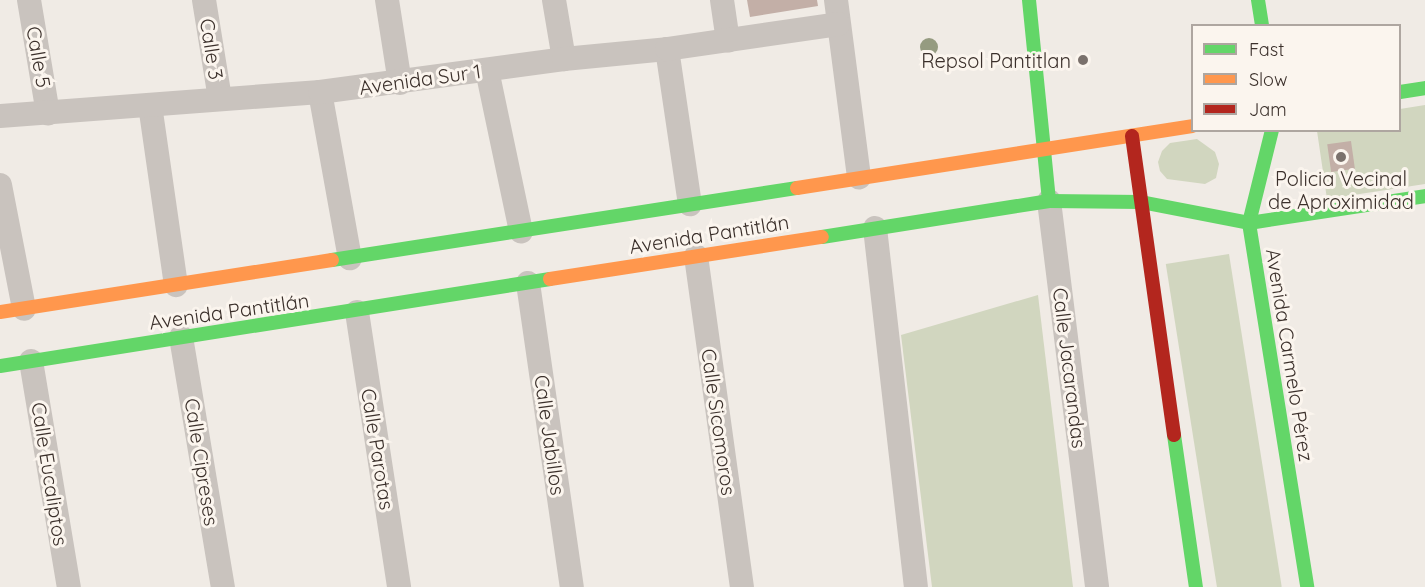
<!DOCTYPE html>
<html>
<head>
<meta charset="utf-8">
<style>
	body { margin:0 }
	#map { position:relative; width:1425px; height:587px; overflow:hidden; background:#f0ebe5; font-family:Quicksand,sans-serif }
	div>[style] { position:absolute }
	.green>* { inset:0; background:#d1d6bf; transform-origin:0 0 }
	.building>* { inset:0; background:#c3afa7; transform-origin:0 0 }
	.street>* { height:24px; margin:-12px; padding:0 12px; transform-origin:12px; border-radius:12px; background:#c9c3be }
	.fast>* { height:14px; margin:-7px; padding:0 7px; transform-origin:7px; border-radius:7px; background:#63d668 }
	.slow>* { height:14px; margin:-7px; padding:0 7px; transform-origin:7px; border-radius:7px; background:#ff974d }
	.jam>* { height:14px; margin:-7px; padding:0 7px; transform-origin:7px; border-radius:7px; background:#b3261e }
	.trees>* { width:18px; height:18px; margin:-9px; border-radius:50%; background:#959b80 }
	.dots>* { width:16px; height:16px; translate:-50% -50%; box-sizing:border-box; border:3px solid #fbf5ee; border-radius:50% }
	span { translate:-50% -50%; white-space:nowrap; text-align:center; line-height:1.15; -webkit-text-stroke:6px #fbf5ee; paint-order:stroke }
	.street-label { font-size:20px; color:#3b302b }
	.poi-label { font-size:20px; color:#3b302b }
	.right { translate:-100% -50%; text-align:right }
	.legend { position:absolute; left:1191px; top:24px; width:210px; height:108px; box-sizing:border-box; background:#fbf5ee; border:2px solid #aea6a0; margin:0; padding:8px 10px; list-style:none; font-size:18px; color:#3b302b }
	.legend li { display:flex; align-items:center; gap:12px; height:30px }
	.legend b { width:30px; border:2px solid #aea6a0 }
</style>
</head>
<body>
<div id="map">
	<div class="green">
		<i style="clip-path:polygon(1425px 105px,1425px 184px,1327px 199px,1317px 131px,1400px 130px,1400px 109px)"></i>
		<i style="clip-path:polygon(1197px 139px,1215px 152px,1219px 164px,1216px 178px,1205px 184px,1167px 179px,1160px 171px,1158px 162px,1162px 151px,1170px 143px)"></i>
		<i style="left:1229px;top:254px;width:337px;height:64px;rotate:81deg"></i>
		<i style="clip-path:polygon(1038px 295px,1073px 587px,932px 587px,901px 335px)"></i>
	</div>
	<div class="building">
		<i style="clip-path:polygon(747px 0,817px 0,818px 6px,750px 17px)"></i>
		<i style="left:1351px;top:141px;width:28px;height:24px;rotate:82deg"></i>
	</div>
	<div class="street">
		<i style="left:29px;top:0;width:115px;rotate:80.5deg"></i>
		<i style="left:204px;top:0;width:100px;rotate:80.8deg"></i>
		<i style="left:387px;top:0;width:84px;rotate:81.1deg"></i>
		<i style="left:554px;top:0;width:60px;rotate:80.4deg"></i>
		<i style="left:722px;top:0;width:41px;rotate:81.7deg"></i>
		<i style="left:836px;top:0;width:179px;rotate:82.6deg"></i>
		<i style="left:667px;top:49px;width:157px;rotate:81.6deg"></i>
		<i style="left:487px;top:70px;width:165px;rotate:78.1deg"></i>
		<i style="left:320px;top:92px;width:169px;rotate:79.8deg"></i>
		<i style="left:150px;top:105px;width:182px;rotate:81.8deg"></i>
		<i style="left:0;top:116px;width:321px;rotate:-4.3deg"></i>
		<i style="left:320px;top:92px;width:246px;rotate:-7.7deg"></i>
		<i style="left:564px;top:59px;width:103px;rotate:-5.5deg"></i>
		<i style="left:667px;top:49px;width:173px;rotate:-8.3deg"></i>
		<i style="left:0;top:185px;width:126px;rotate:79deg"></i>
		<i style="left:1049px;top:201px;width:389px;rotate:82.9deg"></i>
		<i style="left:875px;top:228px;width:361px;rotate:83.5deg"></i>
		<i style="left:696px;top:256px;width:334px;rotate:82.1deg"></i>
		<i style="left:528px;top:283px;width:307px;rotate:81.8deg"></i>
		<i style="left:357px;top:312px;width:278px;rotate:81.3deg"></i>
		<i style="left:181px;top:337px;width:254px;rotate:80.5deg"></i>
		<i style="left:31px;top:361px;width:229px;rotate:80.5deg"></i>
	</div>
	<div class="fast">
		<i style="left:1029px;top:0;width:202px;rotate:84.3deg"></i>
		<i style="left:1258px;top:0;width:26px;rotate:81deg"></i>
		<i style="left:1400px;top:92px;width:25px;rotate:-9deg"></i>
		<i style="left:1272px;top:130px;width:96px;rotate:103.9deg"></i>
		<i style="left:1249px;top:223px;width:369px;rotate:80.9deg"></i>
		<i style="left:822px;top:237px;width:230px;rotate:-9deg"></i>
		<i style="left:1049px;top:201px;width:92px;rotate:0.6deg"></i>
		<i style="left:1141px;top:202px;width:110px;rotate:11deg"></i>
		<i style="left:1249px;top:223px;width:178px;rotate:-8.7deg"></i>
		<i style="left:332px;top:260px;width:471px;rotate:-8.8deg"></i>
		<i style="left:0;top:366px;width:557px;rotate:-8.99deg"></i>
		<i style="left:1174px;top:435px;width:154px;rotate:81.8deg"></i>
	</div>
	<div class="slow">
		<i style="left:797px;top:188px;width:400px;rotate:-8.9deg"></i>
		<i style="left:550px;top:279px;width:275px;rotate:-8.8deg"></i>
		<i style="left:0;top:312px;width:336px;rotate:-8.9deg"></i>
	</div>
	<div class="jam">
		<i style="left:1132px;top:136px;width:302px;rotate:82deg"></i>
	</div>
	<div class="trees">
		<i style="left:929px;top:47px"></i>
	</div>
	<div class="dots">
		<i style="left:1083px;top:60px;background:#7a716c"></i>
		<i style="left:1341px;top:157px;background:#7a716c"></i>
	</div>
	<div class="street-label">
		<span style="left:212px;top:49px;rotate:81deg">Calle 3</span>
		<span style="left:39px;top:57px;rotate:80deg">Calle 5</span>
		<span style="left:420px;top:79px;rotate:-8deg">Avenida Sur 1</span>
		<span style="left:709px;top:234px;rotate:-9deg">Avenida Pantitlán</span>
		<span style="left:229px;top:311px;rotate:-8deg">Avenida Pantitlán</span>
		<span style="left:1290px;top:355px;rotate:81deg">Avenida Carmelo Pérez</span>
		<span style="left:1070px;top:368px;rotate:83deg">Calle Jacarandas</span>
		<span style="left:719px;top:422px;rotate:82deg">Calle Sicomoros</span>
		<span style="left:550px;top:435px;rotate:82deg">Calle Jabillos</span>
		<span style="left:378px;top:449px;rotate:81deg">Calle Parotas</span>
		<span style="left:202px;top:462px;rotate:81deg">Calle Cipreses</span>
		<span style="left:50px;top:474px;rotate:81deg">Calle Eucaliptos</span>
	</div>
	<div class="poi-label">
		<span class="right" style="left:1071px;top:60px">Repsol Pantitlan</span>
		<span style="left:1341px;top:190px">Policia Vecinal<br>de Aproximidad</span>
	</div>
	<ul class="legend">
	<li><b style="height:8px;background:#63d668"></b>Fast</li>
	<li><b style="height:8px;background:#ff974d"></b>Slow</li>
	<li><b style="height:8px;background:#b3261e"></b>Jam</li>
	</ul>
</div>
</body>
</html>
